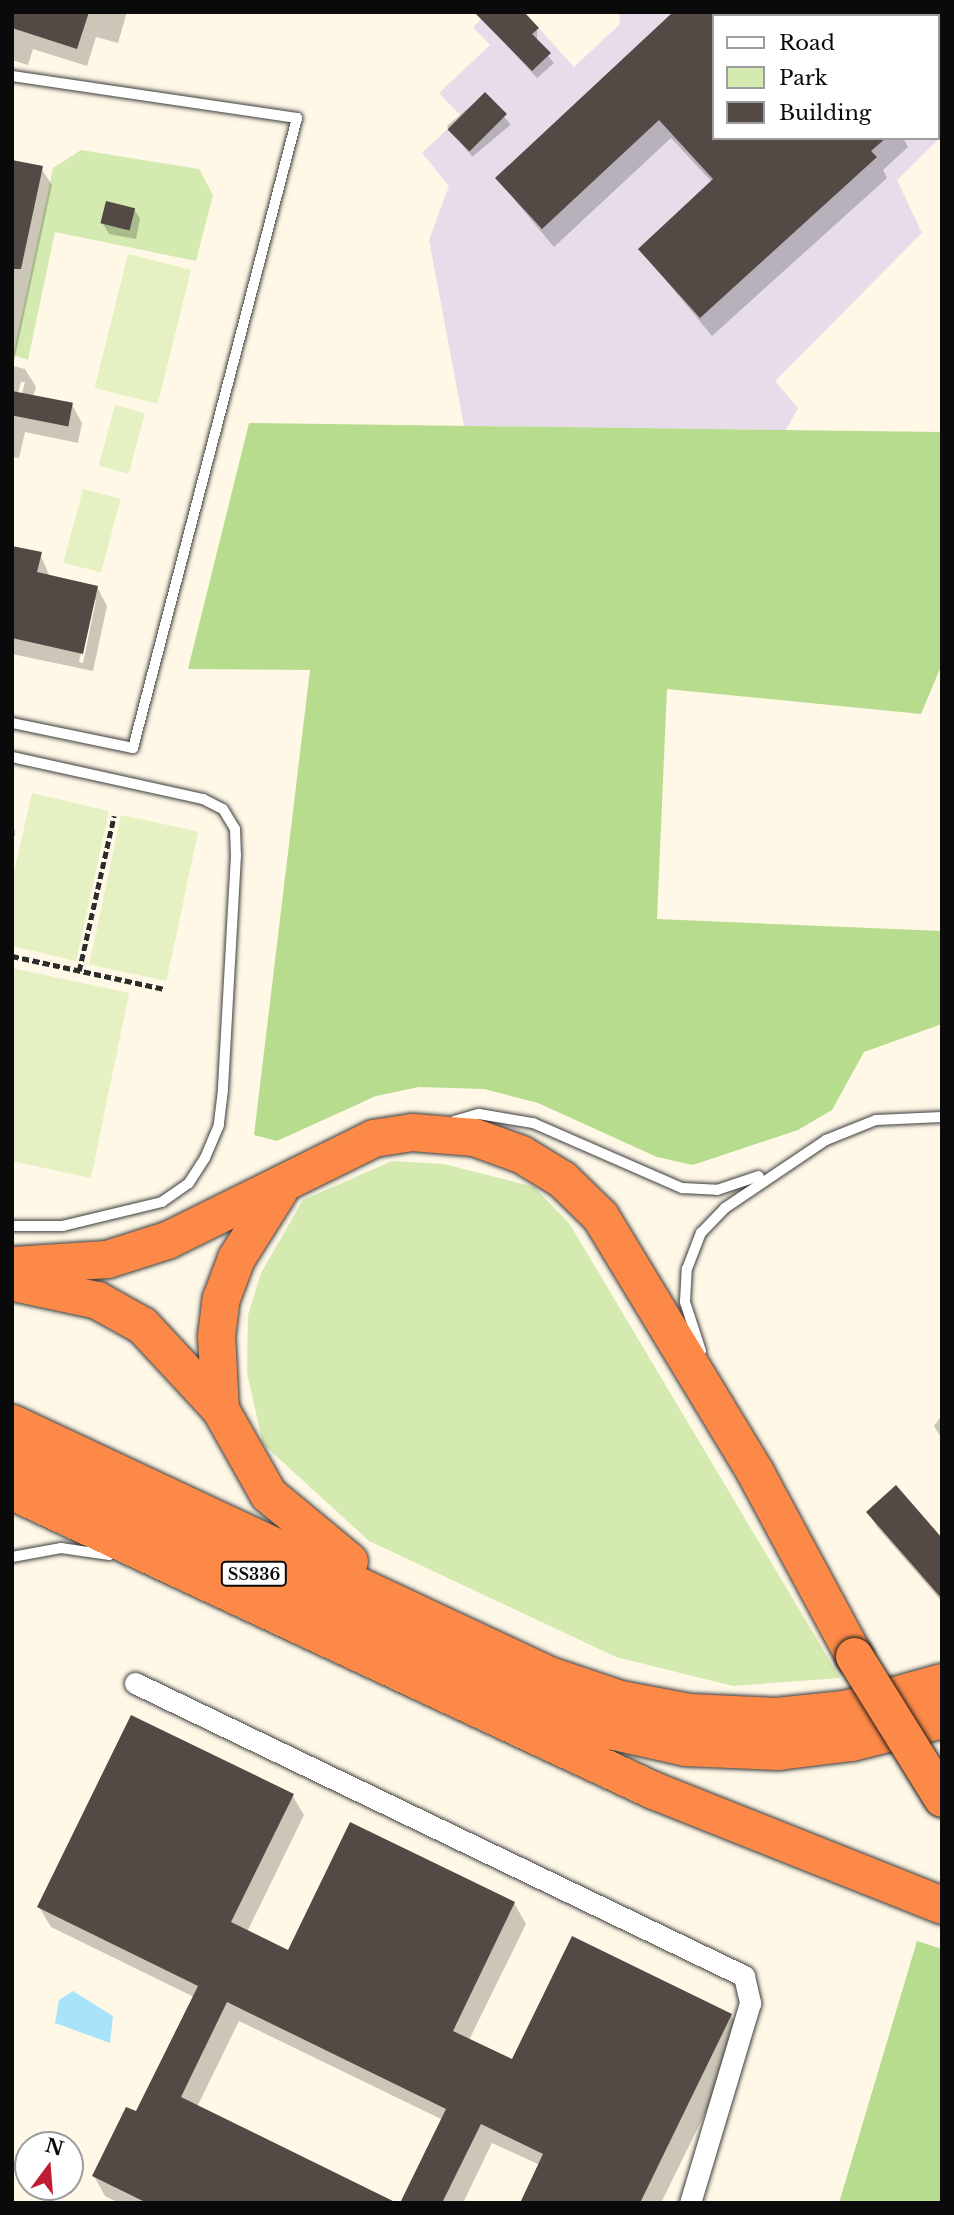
<!DOCTYPE html>
<html>
<head>
<meta charset="utf-8">
<style>
	body { margin:0 }
	#map { position:relative; width:954px; height:2215px; overflow:hidden; background:#fff8e7; font-family:"Libre Baskerville",serif }
	div>[style] { position:absolute }
	.industrial>* { inset:0; background:#e7ddea }
	.green>* { inset:0; background:#d4eab0 }
	.forest>* { inset:0; background:#b8dc8e }
	.pitch>* { inset:0; background:#e5f1c2; transform-origin:0 0 }
	.water>* { inset:0; background:#a9e3f9 }
	.shadow>* { inset:0; background:#0003; transform-origin:0 0 }
	.building>* { inset:0; background:#534a46; transform-origin:0 0 }
	.path>* { height:4.5px; margin-top:-2.25px; transform-origin:0; background:repeating-linear-gradient(90deg,#2c2c2c 0 7px,transparent 0 10.5px) }
	.roads { filter:drop-shadow(0 0 2px #3d3d3d) drop-shadow(0 0 2px #3d3d3d) }
	.lane>* { height:10px; margin:-5px; padding:0 5px; transform-origin:5px; border-radius:5px; background:#fff }
	.street>* { height:21px; margin:-10.5px; padding:0 10.5px; transform-origin:10.5px; border-radius:10.5px; background:#fff }
	.highway>* { height:37px; margin:-18.5px; padding:0 18.5px; transform-origin:18.5px; border-radius:18.5px; background:#fc8948 }
	.bridges { filter:drop-shadow(0 0 2px #1b1b1b) drop-shadow(0 0 2px #1b1b1b) }
	.highway-bridge>* { height:37px; margin:-18.5px; padding:0 18.5px; transform-origin:18.5px; border-radius:18.5px; background:#fc8948 }
	span { translate:-50% -50%; white-space:nowrap; text-align:center; line-height:1.15; -webkit-text-stroke:7px #fff; paint-order:stroke }
	.shield-label span { padding:2px 5px; background:#fff; border:2px solid; border-radius:5px; -webkit-text-stroke-width:0 }
	.shield-label { font-size:16px; color:#0a0a0a; font-weight:700 }
	.frame { position:absolute; inset:0; border:14px solid #0a0a0a; pointer-events:none }
	.legend { position:absolute; left:712px; top:14px; width:228px; height:126px; box-sizing:border-box; background:#fff; border:2px solid #9d9d9d; margin:0; padding:9px 12px; list-style:none; font-size:21px; color:#0a0a0a }
	.legend li { display:flex; align-items:center; gap:14px; height:35px }
	.legend b { width:35px; border:2px solid #9d9d9d }
	.north { position:absolute; left:14px; top:2131px; width:70px; height:70px; box-sizing:border-box; background:#fff; border:2px solid #9d9d9d; border-radius:50%; rotate:16deg; font-size:19px; font-weight:700; line-height:28px; text-align:center; color:#0a0a0a }
	.north::after { content:''; display:block; margin:auto; width:24px; height:32px; background:#c01c34; clip-path:polygon(50% 0,100% 100%,50% 72%,0 100%) }
</style>
</head>
<body>
<div id="map">
	<div class="industrial">
		<i style="clip-path:polygon(evenodd,488px 12px,518px 20px,525px 13px,574px 67px,620px 24px,619px 12px,942px 12px,942px 136px,897px 180px,922px 233px,775px 381px,798px 408px,786px 430px,464px 426px,429px 240px,449px 186px,422px 153px,461px 116px,439px 93px,490px 45px,473px 27px,488px 12px,714px 16px,938px 16px,938px 138px,714px 138px,714px 16px)"></i>
	</div>
	<div class="green">
		<i style="clip-path:polygon(81px 150px,199px 169px,213px 195px,196px 261px,55px 232px,28px 360px,13px 355px,53px 168px)"></i>
		<i style="clip-path:polygon(392px 1161px,444px 1164px,534px 1187px,569px 1223px,840px 1678px,733px 1686px,616px 1657px,369px 1541px,263px 1444px,247px 1373px,248px 1315px,261px 1273px,303px 1200px)"></i>
	</div>
	<div class="forest">
		<i style="clip-path:polygon(249px 423px,942px 432px,942px 664px,921px 714px,667px 689px,657px 919px,942px 931px,942px 1024px,864px 1052px,832px 1110px,798px 1130px,693px 1165px,657px 1157px,538px 1103px,484px 1089px,419px 1087px,376px 1096px,277px 1141px,254px 1135px,310px 670px,188px 669px)"></i>
		<i style="clip-path:polygon(917px 1941px,942px 1949px,942px 2203px,839px 2203px)"></i>
	</div>
	<div class="pitch">
		<i style="left:128px;top:254px;width:65px;height:138px;rotate:14deg"></i>
		<i style="left:115px;top:405px;width:31px;height:63px;rotate:15deg"></i>
		<i style="left:83px;top:489px;width:39px;height:76px;rotate:15deg"></i>
		<i style="clip-path:polygon(32px 793px,109px 811px,76px 961px,12px 946px,12px 881px)"></i>
		<i style="left:121px;top:815px;width:79px;height:153px;rotate:12deg"></i>
		<i style="clip-path:polygon(12px 968px,129px 993px,91px 1178px,12px 1161px)"></i>
	</div>
	<div class="water">
		<i style="clip-path:polygon(73px 1991px,113px 2016px,110px 2043px,55px 2023px,59px 2000px)"></i>
	</div>
	<div class="shadow">
		<i style="clip-path:polygon(12px 12px,127px 12px,118px 43px,96px 37px,87px 66px,33px 49px,28px 65px,12px 60px)"></i>
		<i style="clip-path:polygon(675px 12px,840px 16px,714px 16px,714px 138px,903px 138px,908px 147px,883px 170px,887px 178px,712px 336px,640px 249px,712px 182px,671px 138px,554px 247px,497px 179px)"></i>
		<i style="clip-path:polygon(483px 20px,537px 29px,537px 42px,554px 63px,537px 78px)"></i>
		<i style="left:485px;top:94px;width:40px;height:50px;rotate:50deg"></i>
		<i style="clip-path:polygon(evenodd,12px 162px,41px 168px,52px 185px,13px 366px,25px 369px,36px 387px,33px 397px,72px 405px,82px 423px,78px 443px,25px 432px,19px 458px,12px 457px,12px 162px,21px 382px,25px 382px,20px 401px,16px 400px,21px 382px)"></i>
		<i style="clip-path:polygon(134px 209px,140px 219px,136px 239px,109px 234px,103px 224px)"></i>
		<i style="clip-path:polygon(evenodd,12px 548px,40px 554px,50px 577px,97px 587px,107px 606px,93px 671px,12px 654px,12px 548px,93px 600px,96px 600px,83px 663px,79px 662px,93px 600px)"></i>
		<i style="clip-path:polygon(942px 1415px,942px 1439px,934px 1426px)"></i>
		<i style="clip-path:polygon(868px 1512px,942px 1540px,942px 1602px,877px 1527px)"></i>
		<i style="clip-path:polygon(292px 1795px,304px 1815px,247px 1932px,289px 1952px,514px 1903px,526px 1924px,469px 2040px,513px 2062px,731px 2016px,743px 2036px,661px 2203px,521px 2203px,540px 2165px,492px 2143px,463px 2203px,402px 2203px,443px 2120px,239px 2021px,197px 2107px,393px 2203px,119px 2203px,105px 2196px,94px 2176px,137px 2113px,194px 1997px,51px 1927px,39px 1907px)"></i>
	</div>
	<div class="building">
		<i style="clip-path:polygon(12px 12px,89px 12px,77px 49px,12px 28px)"></i>
		<i style="clip-path:polygon(474px 12px,524px 12px,539px 28px,532px 34px,551px 53px,532px 71px)"></i>
		<i style="clip-path:polygon(673px 12px,714px 12px,714px 138px,886px 138px,871px 151px,877px 157px,700px 318px,638px 249px,713px 179px,659px 120px,542px 229px,495px 178px)"></i>
		<i style="left:485px;top:92px;width:31px;height:53px;rotate:45deg"></i>
		<i style="clip-path:polygon(12px 160px,43px 166px,21px 269px,12px 269px)"></i>
		<i style="left:106px;top:201px;width:30px;height:23px;rotate:14deg"></i>
		<i style="left:12px;top:391px;width:62px;height:24px;rotate:11deg"></i>
		<i style="clip-path:polygon(12px 546px,42px 552px,37px 572px,98px 586px,83px 654px,12px 638px)"></i>
		<i style="clip-path:polygon(896px 1485px,942px 1538px,942px 1599px,866px 1512px)"></i>
		<i style="clip-path:polygon(131px 1715px,294px 1794px,231px 1922px,288px 1950px,350px 1822px,515px 1902px,453px 2031px,512px 2059px,572px 1936px,732px 2014px,640px 2203px,520px 2203px,543px 2154px,481px 2124px,442px 2203px,400px 2203px,446px 2109px,227px 2002px,181px 2097px,397px 2203px,147px 2203px,92px 2176px,126px 2107px,136px 2111px,198px 1986px,37px 1907px)"></i>
	</div>
	<div class="path">
		<i style="left:12px;top:829px;width:9px;rotate:90deg"></i>
		<i style="left:12px;top:956px;width:156px;rotate:12.2deg"></i>
		<i style="left:79px;top:971px;width:159px;rotate:-77.3deg"></i>
	</div>
	<div class="roads">
		<div class="lane">
			<i style="left:12px;top:76px;width:288px;rotate:8.4deg"></i>
			<i style="left:297px;top:118px;width:651px;rotate:104.59deg"></i>
			<i style="left:133px;top:748px;width:124px;rotate:-168.3deg"></i>
			<i style="left:12px;top:757px;width:196px;rotate:12.4deg"></i>
			<i style="left:203px;top:799px;width:22px;rotate:27deg"></i>
			<i style="left:223px;top:809px;width:23px;rotate:59deg"></i>
			<i style="left:235px;top:829px;width:26px;rotate:88deg"></i>
			<i style="left:236px;top:855px;width:235px;rotate:93.2deg"></i>
			<i style="left:223px;top:1090px;width:35px;rotate:97deg"></i>
			<i style="left:219px;top:1125px;width:36px;rotate:113deg"></i>
			<i style="left:205px;top:1158px;width:30px;rotate:123deg"></i>
			<i style="left:189px;top:1183px;width:33px;rotate:145deg"></i>
			<i style="left:162px;top:1202px;width:102px;rotate:166.4deg"></i>
			<i style="left:63px;top:1226px;width:51px;rotate:180deg"></i>
			<i style="left:454px;top:1121px;width:26px;rotate:-16deg"></i>
			<i style="left:479px;top:1114px;width:55px;rotate:9.5deg"></i>
			<i style="left:533px;top:1123px;width:163px;rotate:23.6deg"></i>
			<i style="left:682px;top:1188px;width:35px;rotate:3deg"></i>
			<i style="left:717px;top:1190px;width:44px;rotate:-18.4deg"></i>
			<i style="left:701px;top:1351px;width:52px;rotate:-108.1deg"></i>
			<i style="left:685px;top:1302px;width:33px;rotate:-87deg"></i>
			<i style="left:687px;top:1269px;width:39px;rotate:-69deg"></i>
			<i style="left:701px;top:1233px;width:35px;rotate:-46deg"></i>
			<i style="left:725px;top:1208px;width:122px;rotate:-34deg"></i>
			<i style="left:826px;top:1140px;width:54px;rotate:-21.8deg"></i>
			<i style="left:876px;top:1120px;width:66px;rotate:-2.6deg"></i>
			<i style="left:12px;top:1557px;width:50px;rotate:-10.4deg"></i>
			<i style="left:61px;top:1548px;width:49px;rotate:8.3deg"></i>
		</div>
		<div class="street">
			<i style="left:135px;top:1683px;width:676px;rotate:25.69deg"></i>
			<i style="left:744px;top:1976px;width:28px;rotate:77deg"></i>
			<i style="left:750px;top:2003px;width:209px;rotate:106.7deg"></i>
		</div>
		<div class="highway">
			<i style="left:12px;top:1265px;width:95px;rotate:-3.6deg"></i>
			<i style="left:107px;top:1259px;width:63px;rotate:-17.6deg"></i>
			<i style="left:167px;top:1240px;width:230px;rotate:-26.3deg"></i>
			<i style="left:373px;top:1138px;width:39px;rotate:-9deg"></i>
			<i style="left:412px;top:1132px;width:62px;rotate:4.6deg"></i>
			<i style="left:474px;top:1137px;width:50px;rotate:19.9deg"></i>
			<i style="left:521px;top:1154px;width:48px;rotate:31.4deg"></i>
			<i style="left:562px;top:1179px;width:53px;rotate:44.2deg"></i>
			<i style="left:600px;top:1216px;width:301px;rotate:58.8deg"></i>
			<i style="left:756px;top:1474px;width:207px;rotate:61.7deg"></i>
			<i style="left:13px;top:1282px;width:86px;rotate:12.1deg"></i>
			<i style="left:97px;top:1300px;width:51px;rotate:29.1deg"></i>
			<i style="left:142px;top:1325px;width:115px;rotate:47.1deg"></i>
			<i style="left:220px;top:1409px;width:98px;rotate:60.5deg"></i>
			<i style="left:268px;top:1494px;width:105px;rotate:39.6deg"></i>
			<i style="left:220px;top:1409px;width:73px;rotate:-93.1deg"></i>
			<i style="left:216px;top:1336px;width:38px;rotate:-83deg"></i>
			<i style="left:221px;top:1298px;width:43px;rotate:-69.4deg"></i>
			<i style="left:236px;top:1258px;width:80px;rotate:-57.7deg"></i>
			<i style="left:12px;top:1423px;width:593px;rotate:25.14deg"></i>
			<i style="left:549px;top:1675px;width:75px;rotate:18.7deg"></i>
			<i style="left:620px;top:1699px;width:70px;rotate:10.7deg"></i>
			<i style="left:689px;top:1712px;width:87px;rotate:2.6deg"></i>
			<i style="left:776px;top:1716px;width:68px;rotate:-5.9deg"></i>
			<i style="left:844px;top:1709px;width:102px;rotate:-15.4deg"></i>
			<i style="left:12px;top:1460px;width:581px;rotate:25.29deg"></i>
			<i style="left:537px;top:1708px;width:80px;rotate:16.6deg"></i>
			<i style="left:614px;top:1731px;width:73px;rotate:12.7deg"></i>
			<i style="left:685px;top:1747px;width:93px;rotate:2.5deg"></i>
			<i style="left:778px;top:1751px;width:74px;rotate:-7deg"></i>
			<i style="left:851px;top:1742px;width:94px;rotate:-14.2deg"></i>
			<i style="left:12px;top:1491px;width:707px;rotate:25.01deg"></i>
			<i style="left:653px;top:1790px;width:311px;rotate:21.7deg"></i>
		</div>
	</div>
	<div class="bridges">
		<div class="highway-bridge">
			<i style="left:854px;top:1656px;width:167px;rotate:58.2deg"></i>
		</div>
	</div>
	<div class="shield-label">
		<span style="left:254px;top:1574px">SS336</span>
	</div>
	<div class="frame"></div>
	<ul class="legend">
	<li><b style="height:9px;background:#fff"></b>Road</li>
	<li><b style="height:19px;background:#d4eab0"></b>Park</li>
	<li><b style="height:19px;background:#534a46"></b>Building</li>
	</ul>
	<div class="north">N</div>
</div>
</body>
</html>
